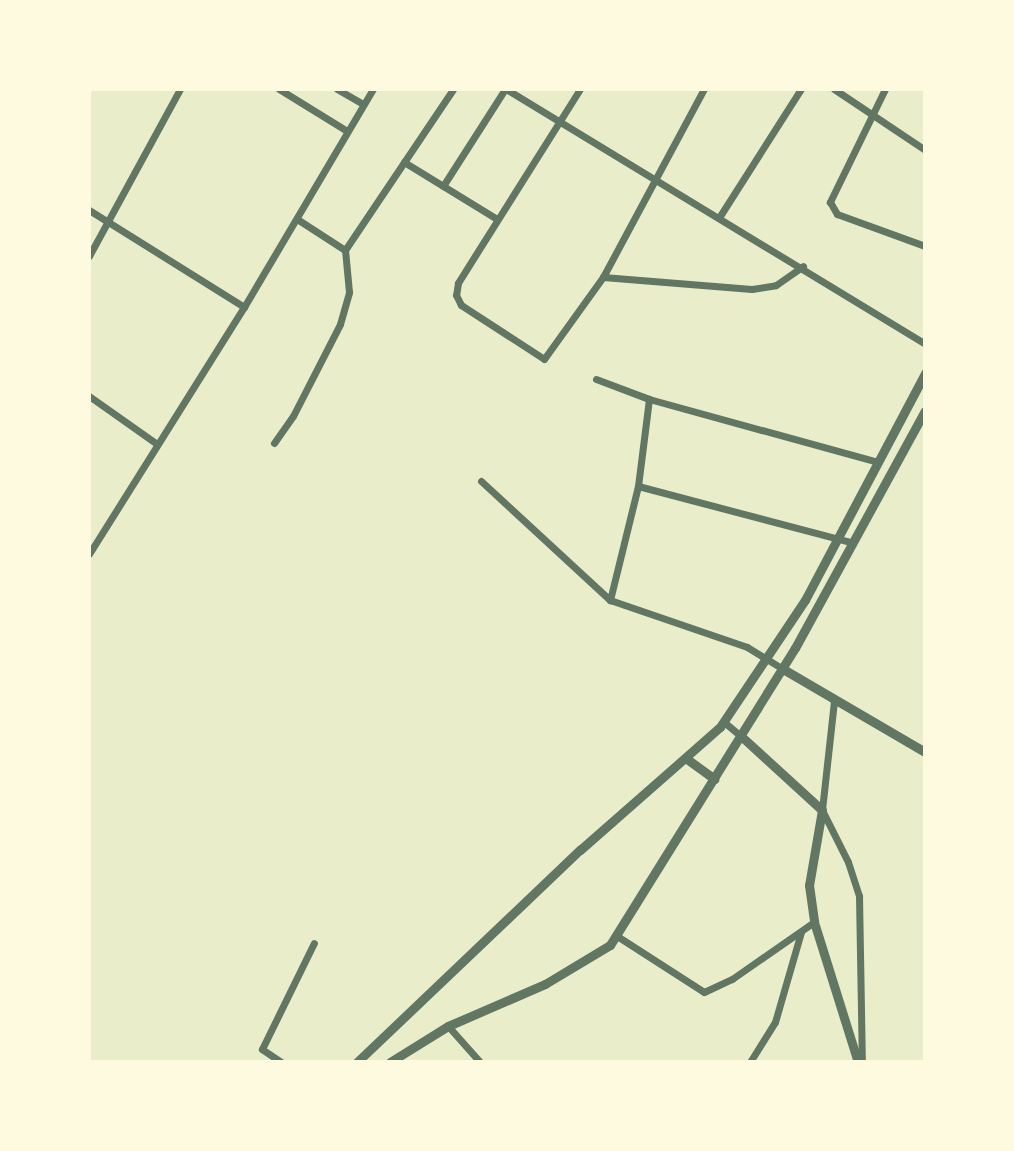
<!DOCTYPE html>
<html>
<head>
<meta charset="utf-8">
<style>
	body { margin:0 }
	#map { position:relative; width:1014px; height:1151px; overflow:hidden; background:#e9edc9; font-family:Inter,sans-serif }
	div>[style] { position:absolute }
	.minor>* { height:7px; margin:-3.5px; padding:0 3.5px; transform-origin:3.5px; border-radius:3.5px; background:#617663 }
	.tertiary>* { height:9px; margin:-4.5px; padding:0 4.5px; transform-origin:4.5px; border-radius:4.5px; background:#617663 }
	span { translate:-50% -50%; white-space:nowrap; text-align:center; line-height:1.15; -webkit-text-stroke:5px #fefae0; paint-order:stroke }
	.frame { position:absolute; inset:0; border:91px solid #fefae0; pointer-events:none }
</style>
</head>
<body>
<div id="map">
	<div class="minor">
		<i style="left:279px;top:89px;width:80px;rotate:31.7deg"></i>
		<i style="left:337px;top:89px;width:30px;rotate:30deg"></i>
		<i style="left:506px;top:89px;width:490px;rotate:31.3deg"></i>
		<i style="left:580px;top:89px;width:229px;rotate:122.2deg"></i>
		<i style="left:458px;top:283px;width:12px;rotate:99deg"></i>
		<i style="left:456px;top:295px;width:11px;rotate:63deg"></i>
		<i style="left:461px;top:305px;width:99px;rotate:33deg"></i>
		<i style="left:544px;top:359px;width:101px;rotate:-54.3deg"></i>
		<i style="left:603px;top:277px;width:213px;rotate:-61.8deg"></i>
		<i style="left:834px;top:89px;width:110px;rotate:33.8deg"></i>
		<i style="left:885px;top:89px;width:126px;rotate:116deg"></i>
		<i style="left:830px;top:202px;width:14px;rotate:60deg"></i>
		<i style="left:837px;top:214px;width:94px;rotate:20deg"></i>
		<i style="left:404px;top:162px;width:109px;rotate:31.5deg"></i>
		<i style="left:443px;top:186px;width:115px;rotate:-57.4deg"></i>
		<i style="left:89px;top:210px;width:183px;rotate:32deg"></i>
		<i style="left:244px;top:307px;width:253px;rotate:-59.4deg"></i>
		<i style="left:720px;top:216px;width:151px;rotate:-57.5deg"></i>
		<i style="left:297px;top:219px;width:57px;rotate:32.9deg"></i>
		<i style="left:345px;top:250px;width:194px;rotate:-56.1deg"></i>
		<i style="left:89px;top:256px;width:190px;rotate:-61.4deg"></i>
		<i style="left:603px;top:277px;width:149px;rotate:4.6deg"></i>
		<i style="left:752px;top:289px;width:24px;rotate:-9deg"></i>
		<i style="left:776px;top:285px;width:33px;rotate:-35deg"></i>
		<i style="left:596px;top:379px;width:57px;rotate:20.7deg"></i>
		<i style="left:649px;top:399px;width:238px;rotate:15.4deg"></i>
		<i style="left:89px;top:396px;width:83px;rotate:35.2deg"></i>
		<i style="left:274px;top:443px;width:33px;rotate:-55deg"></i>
		<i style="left:293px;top:416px;width:103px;rotate:-62.9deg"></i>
		<i style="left:340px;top:324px;width:33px;rotate:-74deg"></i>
		<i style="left:349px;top:292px;width:42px;rotate:-95.4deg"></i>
		<i style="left:481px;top:481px;width:176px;rotate:42.7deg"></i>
		<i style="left:610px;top:600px;width:145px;rotate:18.9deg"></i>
		<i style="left:747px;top:647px;width:42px;rotate:31.4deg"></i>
		<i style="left:638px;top:486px;width:222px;rotate:14.8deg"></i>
		<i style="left:89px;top:554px;width:292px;rotate:-57.9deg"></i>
		<i style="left:610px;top:600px;width:117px;rotate:-76.2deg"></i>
		<i style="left:638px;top:486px;width:88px;rotate:-82.8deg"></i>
		<i style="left:834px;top:701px;width:110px;rotate:96.3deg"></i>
		<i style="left:822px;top:810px;width:58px;rotate:63.4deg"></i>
		<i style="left:848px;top:862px;width:36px;rotate:72deg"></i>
		<i style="left:859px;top:896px;width:166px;rotate:89deg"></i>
		<i style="left:724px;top:722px;width:23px;rotate:40deg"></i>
		<i style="left:617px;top:936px;width:103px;rotate:32.8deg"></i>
		<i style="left:704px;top:992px;width:31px;rotate:-25deg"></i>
		<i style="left:732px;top:979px;width:100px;rotate:-34.8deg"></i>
		<i style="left:448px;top:1026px;width:48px;rotate:48.4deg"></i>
		<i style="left:281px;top:1062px;width:23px;rotate:-146deg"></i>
		<i style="left:262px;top:1049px;width:118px;rotate:-63.9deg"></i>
		<i style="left:750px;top:1062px;width:47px;rotate:-58deg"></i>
		<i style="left:775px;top:1022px;width:94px;rotate:-73.9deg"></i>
	</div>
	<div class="tertiary">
		<i style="left:783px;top:669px;width:164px;rotate:30.3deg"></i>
		<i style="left:742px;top:737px;width:108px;rotate:42.4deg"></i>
		<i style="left:822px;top:810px;width:76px;rotate:99.8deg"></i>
		<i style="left:809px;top:885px;width:37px;rotate:82deg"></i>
		<i style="left:814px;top:922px;width:147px;rotate:72.6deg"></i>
		<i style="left:687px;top:759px;width:34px;rotate:36deg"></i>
		<i style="left:357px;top:1062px;width:308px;rotate:-43.6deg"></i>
		<i style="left:580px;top:850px;width:186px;rotate:-41.3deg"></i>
		<i style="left:720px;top:727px;width:153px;rotate:-56.2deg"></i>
		<i style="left:805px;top:600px;width:257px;rotate:-62.1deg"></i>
		<i style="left:390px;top:1062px;width:68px;rotate:-31.8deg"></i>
		<i style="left:448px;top:1026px;width:106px;rotate:-23.4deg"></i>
		<i style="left:545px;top:984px;width:76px;rotate:-31deg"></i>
		<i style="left:610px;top:945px;width:350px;rotate:-58.1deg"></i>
		<i style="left:795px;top:648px;width:270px;rotate:-61.3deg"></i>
	</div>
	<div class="frame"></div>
</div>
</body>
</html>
